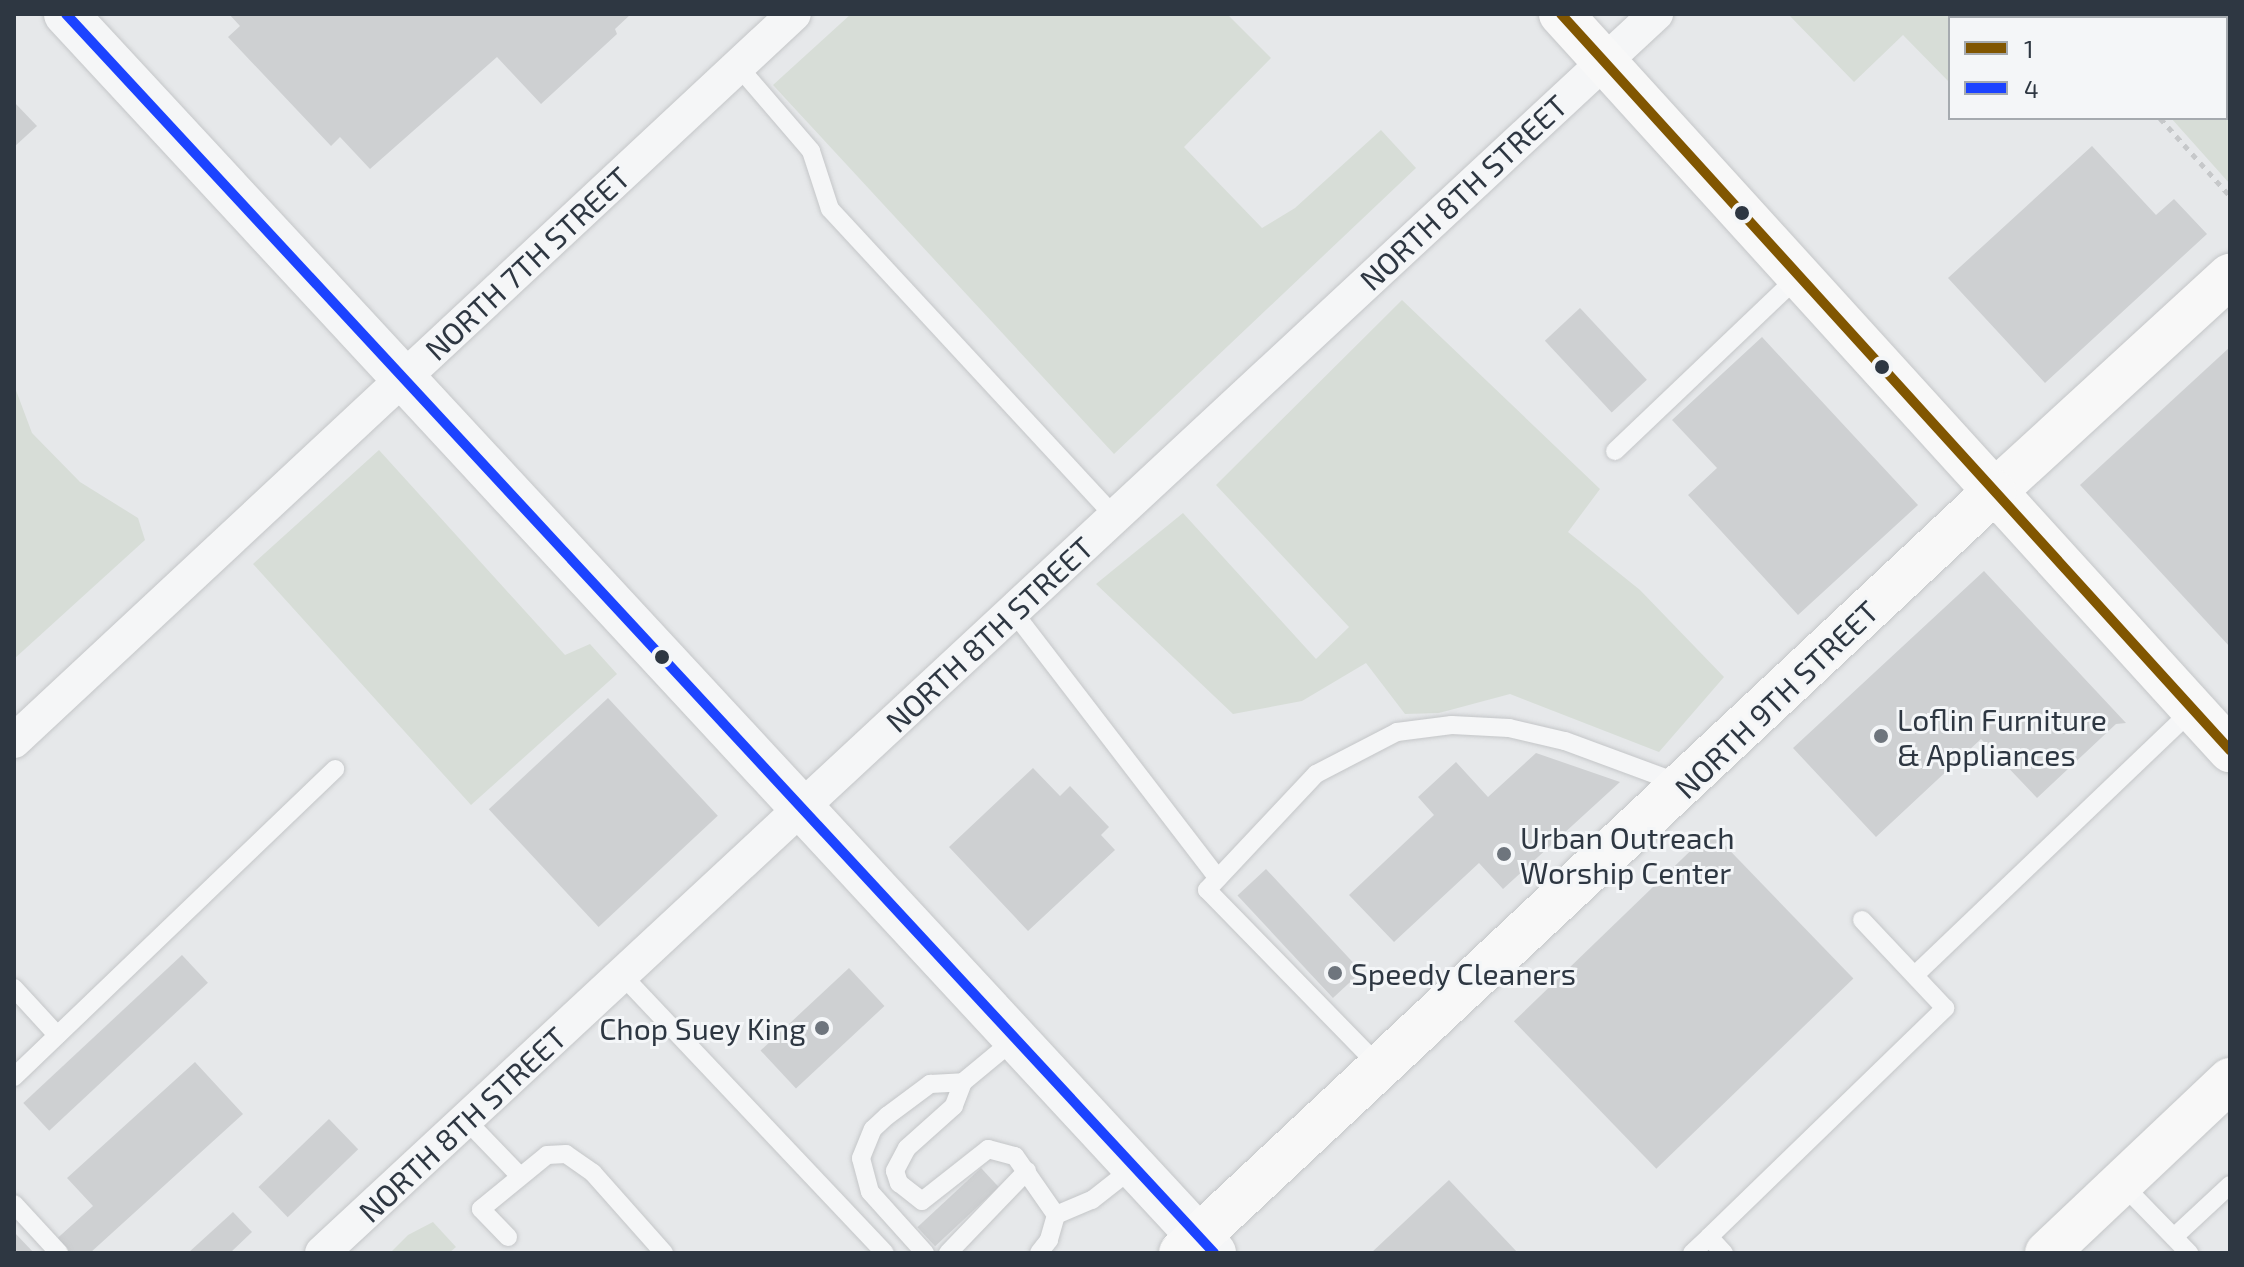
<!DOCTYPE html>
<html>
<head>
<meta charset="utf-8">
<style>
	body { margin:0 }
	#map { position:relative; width:2244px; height:1267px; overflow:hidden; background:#e6e8ea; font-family:"Exo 2",sans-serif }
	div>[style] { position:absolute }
	.green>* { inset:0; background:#d7ddd7 }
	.building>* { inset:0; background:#ced0d2; transform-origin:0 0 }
	.path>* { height:5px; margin-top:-2.5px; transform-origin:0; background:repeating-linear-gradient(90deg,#c6c8ca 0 6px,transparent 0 12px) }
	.roads { filter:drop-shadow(0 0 2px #c4c6c8) drop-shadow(0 0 2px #c4c6c8) }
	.service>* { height:18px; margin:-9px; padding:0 9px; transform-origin:9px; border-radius:9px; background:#f5f6f7 }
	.minor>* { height:34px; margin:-17px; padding:0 17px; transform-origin:17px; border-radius:17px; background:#f5f6f7 }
	.tertiary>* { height:44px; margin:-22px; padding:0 22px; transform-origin:22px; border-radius:22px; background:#f5f6f7 }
	.secondary>* { height:44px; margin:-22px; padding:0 22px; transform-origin:22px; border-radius:22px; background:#f8f8f8 }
	.primary>* { height:44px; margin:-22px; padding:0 22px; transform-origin:22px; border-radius:22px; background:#f8f8f8 }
	.bus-1>* { height:10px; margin:-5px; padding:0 5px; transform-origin:5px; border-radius:5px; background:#815601 }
	.bus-2>* { height:10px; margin:-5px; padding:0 5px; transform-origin:5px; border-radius:5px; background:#1c43ff }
	.dots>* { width:22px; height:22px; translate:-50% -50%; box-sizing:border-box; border:4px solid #f4f6f8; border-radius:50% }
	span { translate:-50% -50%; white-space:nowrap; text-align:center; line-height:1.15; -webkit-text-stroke:6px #f4f6f8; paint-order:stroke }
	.street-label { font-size:30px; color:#2e3742 }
	.poi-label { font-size:30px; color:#2e3742 }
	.left { translate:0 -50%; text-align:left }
	.right { translate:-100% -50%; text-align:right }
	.frame { position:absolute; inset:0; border:16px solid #2e3742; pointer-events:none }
	.legend { position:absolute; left:1948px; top:16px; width:280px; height:104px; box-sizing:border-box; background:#f4f6f8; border:2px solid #a5aaaf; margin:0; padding:10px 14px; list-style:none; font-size:24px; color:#2e3742 }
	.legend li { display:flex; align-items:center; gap:16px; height:40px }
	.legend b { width:40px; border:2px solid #a5aaaf }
</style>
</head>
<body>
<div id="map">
	<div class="green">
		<i style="clip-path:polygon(851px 14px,1227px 14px,1271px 58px,1184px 147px,1262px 228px,1295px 208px,1381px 130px,1416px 168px,1114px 454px,773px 85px)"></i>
		<i style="clip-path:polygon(1788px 14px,2052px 14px,2053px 15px,1950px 18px,1950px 83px,1903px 35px,1854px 82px)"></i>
		<i style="clip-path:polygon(2078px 14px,2230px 14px,2230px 184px,2171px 118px,2226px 118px,2226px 18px)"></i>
		<i style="clip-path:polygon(1402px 300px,1600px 489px,1568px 532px,1640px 590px,1724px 677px,1659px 752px,1510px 694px,1439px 713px,1405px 714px,1366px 663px,1302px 701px,1233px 714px,1096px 584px,1183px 513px,1316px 659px,1349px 627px,1216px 485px)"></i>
		<i style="clip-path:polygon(14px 385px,32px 433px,80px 482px,138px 518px,145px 540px,14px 659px)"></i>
		<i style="clip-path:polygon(379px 450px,565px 655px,590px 644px,617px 674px,471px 805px,253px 564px)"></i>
		<i style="clip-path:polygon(433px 1222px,456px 1247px,449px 1253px,390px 1253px,408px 1235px)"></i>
	</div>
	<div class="building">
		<i style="clip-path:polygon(229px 14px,631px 14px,615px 29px,617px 34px,541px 104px,497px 57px,370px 169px,340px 137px,331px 146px,228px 37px,240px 26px)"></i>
		<i style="clip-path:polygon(14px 102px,37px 126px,14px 147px)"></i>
		<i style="clip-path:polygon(2092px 146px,2156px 215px,2174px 199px,2207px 234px,2045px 383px,1948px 278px)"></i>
		<i style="left:1580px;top:308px;width:98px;height:48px;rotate:47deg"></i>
		<i style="clip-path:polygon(1762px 337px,1918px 505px,1798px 615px,1688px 495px,1717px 468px,1672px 420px)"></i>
		<i style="clip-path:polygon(2230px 347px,2230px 647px,2080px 485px)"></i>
		<i style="clip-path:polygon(1984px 571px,2126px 723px,2116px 724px,2037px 798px,1981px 739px,1876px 837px,1793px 748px)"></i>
		<i style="left:608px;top:698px;width:161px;height:163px;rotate:47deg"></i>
		<i style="clip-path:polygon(1536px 753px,1620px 782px,1503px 889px,1479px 863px,1394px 942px,1349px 895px,1434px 815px,1418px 797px,1456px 762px,1488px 797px)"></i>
		<i style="clip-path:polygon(1033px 768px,1060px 796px,1070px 786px,1109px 827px,1101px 835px,1115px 850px,1028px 931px,949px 847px)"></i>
		<i style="left:1711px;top:831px;width:205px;height:274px;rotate:46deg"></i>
		<i style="left:1266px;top:869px;width:140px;height:39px;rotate:47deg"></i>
		<i style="left:182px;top:955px;width:38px;height:217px;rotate:47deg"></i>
		<i style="left:849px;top:968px;width:52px;height:121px;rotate:47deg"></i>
		<i style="clip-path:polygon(195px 1062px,243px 1114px,90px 1253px,41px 1253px,93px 1206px,67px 1178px)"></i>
		<i style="left:329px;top:1119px;width:42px;height:98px;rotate:46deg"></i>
		<i style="left:981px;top:1168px;width:26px;height:87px;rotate:47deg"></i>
		<i style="clip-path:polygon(1449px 1180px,1518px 1253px,1371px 1253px)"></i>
		<i style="clip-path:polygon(233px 1212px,252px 1232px,230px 1253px,188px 1253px)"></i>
		<i style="clip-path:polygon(14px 1232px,34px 1253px,14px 1253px)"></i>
	</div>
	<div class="path">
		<i style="left:2066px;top:14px;width:6px;rotate:45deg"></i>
		<i style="left:2160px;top:118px;width:105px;rotate:48.1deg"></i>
	</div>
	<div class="roads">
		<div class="service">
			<i style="left:738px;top:66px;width:112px;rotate:49.3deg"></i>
			<i style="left:811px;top:151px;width:61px;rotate:71.9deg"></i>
			<i style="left:830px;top:209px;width:418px;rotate:47.2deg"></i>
			<i style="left:1615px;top:451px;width:254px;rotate:-43.6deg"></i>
			<i style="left:1012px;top:610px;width:338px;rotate:52.5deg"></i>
			<i style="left:1915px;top:975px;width:385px;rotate:-43.7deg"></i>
			<i style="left:623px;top:976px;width:381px;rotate:46.6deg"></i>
			<i style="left:14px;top:988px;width:64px;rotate:47.5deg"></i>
			<i style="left:1015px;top:1039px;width:67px;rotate:140.4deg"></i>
			<i style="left:963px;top:1082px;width:26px;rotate:111deg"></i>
			<i style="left:954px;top:1106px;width:63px;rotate:138.2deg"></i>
			<i style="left:907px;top:1148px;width:26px;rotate:118deg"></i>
			<i style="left:895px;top:1171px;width:13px;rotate:72deg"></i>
			<i style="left:899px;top:1183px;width:29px;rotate:38deg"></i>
			<i style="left:922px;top:1201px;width:84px;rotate:-38.2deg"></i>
			<i style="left:988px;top:1149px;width:28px;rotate:15deg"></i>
			<i style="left:1015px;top:1156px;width:72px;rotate:55.2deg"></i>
			<i style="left:1056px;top:1215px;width:26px;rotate:106deg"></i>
			<i style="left:1049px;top:1240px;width:16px;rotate:128deg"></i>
			<i style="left:1381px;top:1068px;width:249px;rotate:-134.3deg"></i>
			<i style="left:1207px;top:890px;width:159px;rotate:-46.8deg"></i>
			<i style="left:1316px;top:774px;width:91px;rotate:-27.4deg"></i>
			<i style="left:1397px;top:732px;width:55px;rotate:-7.3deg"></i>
			<i style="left:1452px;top:725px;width:57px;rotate:3deg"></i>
			<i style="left:1509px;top:728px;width:57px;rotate:13.1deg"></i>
			<i style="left:1565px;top:741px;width:124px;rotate:20.3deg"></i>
			<i style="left:14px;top:1077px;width:445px;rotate:-43.8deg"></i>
			<i style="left:466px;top:1120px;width:76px;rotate:46.1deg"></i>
			<i style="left:2121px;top:1183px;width:98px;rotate:45.8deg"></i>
			<i style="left:14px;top:1204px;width:67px;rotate:47.4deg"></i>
			<i style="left:1056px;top:1215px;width:39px;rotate:-23deg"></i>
			<i style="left:1092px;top:1200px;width:53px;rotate:-38.2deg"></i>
			<i style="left:508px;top:1237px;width:39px;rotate:-134deg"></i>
			<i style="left:481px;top:1209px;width:85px;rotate:-39.3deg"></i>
			<i style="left:547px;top:1155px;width:19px;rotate:-3deg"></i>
			<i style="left:566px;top:1154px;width:33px;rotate:35deg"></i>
			<i style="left:593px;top:1173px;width:107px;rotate:48.4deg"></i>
			<i style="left:1709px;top:1237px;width:329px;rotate:-44.1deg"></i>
			<i style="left:1945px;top:1008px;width:121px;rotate:-133.3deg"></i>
			<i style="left:2174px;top:1237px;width:76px;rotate:-42.9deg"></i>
			<i style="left:925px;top:1253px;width:82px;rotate:-132deg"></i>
			<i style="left:870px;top:1192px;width:35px;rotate:-105deg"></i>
			<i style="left:861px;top:1158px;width:31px;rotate:-68deg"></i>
			<i style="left:873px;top:1129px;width:19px;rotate:-43deg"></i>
			<i style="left:887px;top:1116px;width:54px;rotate:-36.7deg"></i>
			<i style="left:930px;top:1084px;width:33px;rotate:-3deg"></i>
			<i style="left:948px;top:1253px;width:114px;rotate:-46.1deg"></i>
			<i style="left:1692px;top:1253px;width:23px;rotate:-43deg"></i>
			<i style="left:1709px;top:1237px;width:22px;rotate:47deg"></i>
		</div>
		<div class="minor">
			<i style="left:14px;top:741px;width:1066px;rotate:-42.99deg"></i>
			<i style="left:322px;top:1253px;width:1821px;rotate:-42.89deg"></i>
		</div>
		<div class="tertiary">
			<i style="left:66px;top:14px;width:1689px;rotate:47.18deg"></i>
		</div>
		<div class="secondary">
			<i style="left:1994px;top:492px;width:320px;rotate:-42.5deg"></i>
		</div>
		<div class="primary">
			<i style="left:1561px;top:14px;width:995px;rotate:47.73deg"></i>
			<i style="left:1181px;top:1253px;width:1114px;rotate:-43.11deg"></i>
			<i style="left:2047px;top:1253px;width:252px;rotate:-43.4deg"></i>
		</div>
	</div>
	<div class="bus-1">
		<i style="left:1561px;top:14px;width:995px;rotate:47.73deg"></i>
	</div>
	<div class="bus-2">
		<i style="left:66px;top:14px;width:1689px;rotate:47.18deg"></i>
	</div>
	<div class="dots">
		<i style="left:1742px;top:213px;background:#2e3742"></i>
		<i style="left:1882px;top:367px;background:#2e3742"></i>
		<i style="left:662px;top:657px;background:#2e3742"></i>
		<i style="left:1881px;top:736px;background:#6e757d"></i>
		<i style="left:1504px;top:854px;background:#6e757d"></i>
		<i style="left:1335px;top:973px;background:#6e757d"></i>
		<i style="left:822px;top:1028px;background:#6e757d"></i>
	</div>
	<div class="street-label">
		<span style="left:1463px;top:192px;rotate:-43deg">NORTH 8TH STREET</span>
		<span style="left:527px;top:263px;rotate:-43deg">NORTH 7TH STREET</span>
		<span style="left:989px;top:634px;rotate:-43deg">NORTH 8TH STREET</span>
		<span style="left:1776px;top:699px;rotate:-44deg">NORTH 9TH STREET</span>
		<span style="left:462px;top:1124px;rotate:-43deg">NORTH 8TH STREET</span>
	</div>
	<div class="poi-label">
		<span class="left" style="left:1897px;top:736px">Loflin Furniture<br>&amp; Appliances</span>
		<span class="left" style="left:1520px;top:854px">Urban Outreach<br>Worship Center</span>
		<span class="left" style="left:1351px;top:973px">Speedy Cleaners</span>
		<span class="right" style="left:806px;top:1028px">Chop Suey King</span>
	</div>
	<div class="frame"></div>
	<ul class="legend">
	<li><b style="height:10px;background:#815601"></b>1</li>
	<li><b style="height:10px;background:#1c43ff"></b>4</li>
	</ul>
</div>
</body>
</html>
